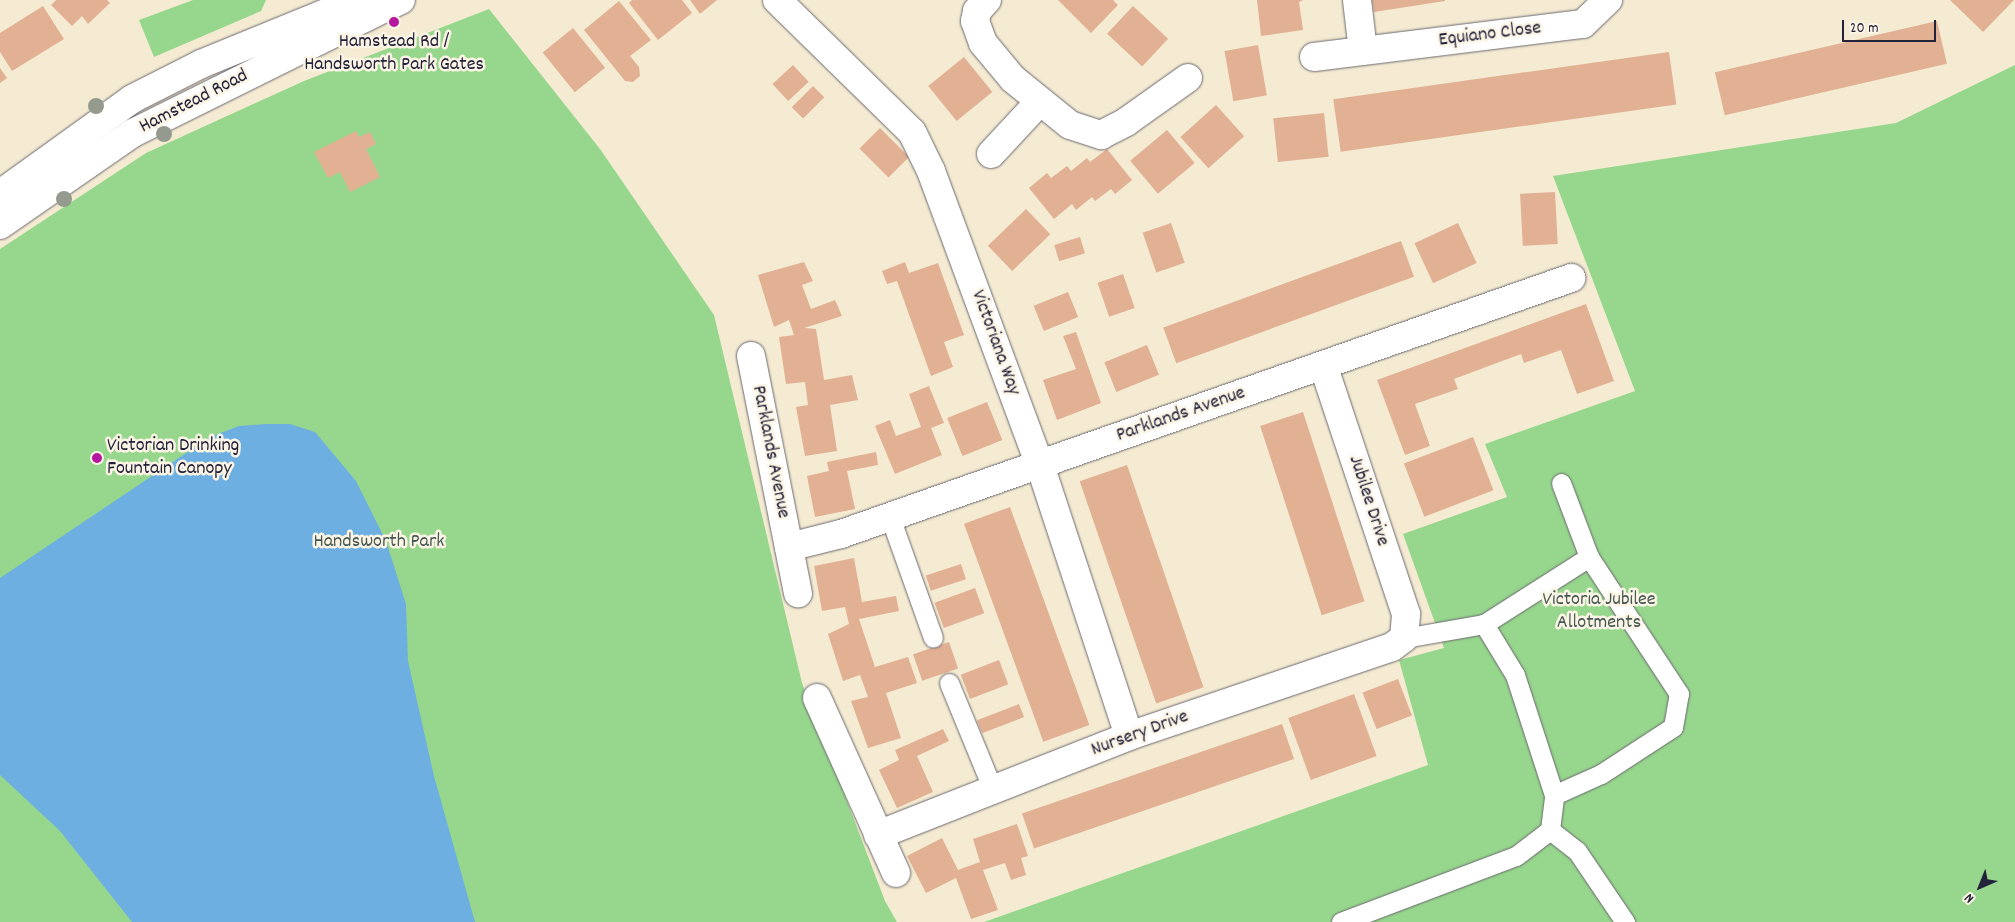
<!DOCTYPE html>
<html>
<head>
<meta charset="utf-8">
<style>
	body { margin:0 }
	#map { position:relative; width:2015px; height:922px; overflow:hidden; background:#f4ebd2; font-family:Dekko,sans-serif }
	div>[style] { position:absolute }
	.green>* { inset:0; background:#97d78d }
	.water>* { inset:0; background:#6dafe1 }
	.building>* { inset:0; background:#e2b194; transform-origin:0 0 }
	.roads { filter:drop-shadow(0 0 1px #6c6870) drop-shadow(0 0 1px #6c6870) }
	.lane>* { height:19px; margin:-9.5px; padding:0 9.5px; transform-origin:9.5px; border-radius:9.5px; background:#fff }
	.street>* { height:28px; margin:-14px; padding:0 14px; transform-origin:14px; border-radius:14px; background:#fff }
	.secondary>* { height:28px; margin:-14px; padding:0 14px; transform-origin:14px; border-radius:14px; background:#fff }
	.trees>* { width:16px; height:16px; margin:-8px; border-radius:50%; background:#949a8d }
	.dots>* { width:14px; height:14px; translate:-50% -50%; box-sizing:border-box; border:2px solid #fcf5e5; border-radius:50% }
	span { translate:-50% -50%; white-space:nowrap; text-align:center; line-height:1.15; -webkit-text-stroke:5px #fcf5e5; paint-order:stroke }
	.street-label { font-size:20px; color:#22223b }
	.poi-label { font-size:20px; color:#22223b }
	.left { translate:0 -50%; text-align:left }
	.park-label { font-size:20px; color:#455854 }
	.north { position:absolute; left:1955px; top:862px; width:50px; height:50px; -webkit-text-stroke:4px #fcf5e5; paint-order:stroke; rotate:224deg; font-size:14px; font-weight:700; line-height:20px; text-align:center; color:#22223b }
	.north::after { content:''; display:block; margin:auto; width:18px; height:22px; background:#22223b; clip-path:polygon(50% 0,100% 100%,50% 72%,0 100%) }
	.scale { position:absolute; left:1842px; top:20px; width:94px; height:22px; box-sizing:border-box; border:2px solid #22223b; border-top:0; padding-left:6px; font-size:15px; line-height:18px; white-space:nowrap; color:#22223b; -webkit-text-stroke:4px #fcf5e5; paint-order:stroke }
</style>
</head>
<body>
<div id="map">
	<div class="green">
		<i style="clip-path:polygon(193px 0,266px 0,261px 11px,154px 57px,139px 20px)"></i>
		<i style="clip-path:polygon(489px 9px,600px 149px,714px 315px,802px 683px,885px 901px,897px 922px,0 922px,0 249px,146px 153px,304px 81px)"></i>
		<i style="clip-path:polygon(2015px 65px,2015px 922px,984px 922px,1428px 765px,1399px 660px,1444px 648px,1403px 534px,1507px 497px,1485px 444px,1635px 391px,1553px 176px,1896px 123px)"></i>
	</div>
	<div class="water">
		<i style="clip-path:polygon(266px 424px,290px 424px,315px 432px,356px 481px,386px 541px,406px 604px,408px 661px,434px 776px,475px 922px,132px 922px,60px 831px,0 775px,0 578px,210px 437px,239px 426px)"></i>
	</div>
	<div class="building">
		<i style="clip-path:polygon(56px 0,107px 0,110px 3px,88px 24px,82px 16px,72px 26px,51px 5px)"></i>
		<i style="clip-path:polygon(632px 0,682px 0,692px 13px,658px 40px,629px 3px)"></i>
		<i style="clip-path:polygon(690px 0,717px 0,700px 14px)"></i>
		<i style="clip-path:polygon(1058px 0,1113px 0,1118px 5px,1091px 33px)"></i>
		<i style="clip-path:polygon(1257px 0,1303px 0,1299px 2px,1303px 30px,1261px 36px)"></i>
		<i style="clip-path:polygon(1372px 0,1445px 0,1445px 1px,1374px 12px)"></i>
		<i style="clip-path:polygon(1950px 0,2014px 0,1983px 32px)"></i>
		<i style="clip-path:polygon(619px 1px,651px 40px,630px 56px,639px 67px,640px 76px,633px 82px,625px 81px,584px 30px)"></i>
		<i style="clip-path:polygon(43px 6px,64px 39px,12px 71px,0 52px,0 33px)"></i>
		<i style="left:1133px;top:6px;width:48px;height:38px;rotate:43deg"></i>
		<i style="left:1937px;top:21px;width:44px;height:228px;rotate:77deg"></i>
		<i style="left:573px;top:28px;width:51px;height:39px;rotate:51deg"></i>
		<i style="left:1258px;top:45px;width:51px;height:34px;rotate:80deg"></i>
		<i style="left:1669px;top:52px;width:53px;height:339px;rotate:82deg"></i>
		<i style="left:964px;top:57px;width:45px;height:46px;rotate:51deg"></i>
		<i style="left:793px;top:65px;width:23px;height:28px;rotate:47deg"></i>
		<i style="clip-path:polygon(0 68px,7px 78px,0 83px)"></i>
		<i style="left:813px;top:86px;width:16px;height:30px;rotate:45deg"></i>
		<i style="left:1216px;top:105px;width:42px;height:48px;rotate:48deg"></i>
		<i style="left:1324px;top:113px;width:44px;height:51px;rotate:84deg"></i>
		<i style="left:880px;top:128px;width:41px;height:29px;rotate:45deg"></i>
		<i style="left:1167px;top:130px;width:43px;height:48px;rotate:50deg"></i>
		<i style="clip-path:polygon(356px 131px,359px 137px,370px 132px,376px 144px,366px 149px,380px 177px,350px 192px,340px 172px,328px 178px,314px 152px)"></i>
		<i style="clip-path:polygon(1107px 149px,1132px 180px,1115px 194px,1111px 189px,1095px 201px,1092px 197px,1076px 210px,1072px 204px,1054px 219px,1029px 188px,1047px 173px,1051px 178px,1067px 166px,1071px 171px,1087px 158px,1090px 162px)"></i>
		<i style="left:1555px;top:192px;width:52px;height:35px;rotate:87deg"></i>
		<i style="left:1026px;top:209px;width:35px;height:53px;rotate:46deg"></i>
		<i style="left:1171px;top:223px;width:42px;height:30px;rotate:71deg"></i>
		<i style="left:1458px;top:223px;width:44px;height:48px;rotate:65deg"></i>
		<i style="left:1080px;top:237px;width:17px;height:27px;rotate:73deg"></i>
		<i style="left:1401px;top:241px;width:38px;height:253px;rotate:70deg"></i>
		<i style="clip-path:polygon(804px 262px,813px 281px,802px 285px,811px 309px,835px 300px,842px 316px,804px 328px,816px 329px,824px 380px,852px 375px,858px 400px,830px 405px,837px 451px,805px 456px,796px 407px,808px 405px,805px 382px,786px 384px,779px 337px,794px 335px,789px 320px,774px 327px,758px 275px)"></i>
		<i style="clip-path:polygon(905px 262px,909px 273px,938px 263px,964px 335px,944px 342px,953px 367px,931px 376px,897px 281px,887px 284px,882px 271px)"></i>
		<i style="left:1123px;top:274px;width:36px;height:27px;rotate:71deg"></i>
		<i style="left:1068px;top:292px;width:27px;height:37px;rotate:68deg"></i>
		<i style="clip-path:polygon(1586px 304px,1614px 381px,1577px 394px,1561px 350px,1524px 363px,1521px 354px,1454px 379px,1458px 389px,1415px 404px,1430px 446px,1405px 455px,1377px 380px)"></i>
		<i style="clip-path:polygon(1076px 332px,1101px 403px,1057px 420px,1043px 380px,1076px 369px,1063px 336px)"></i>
		<i style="left:1147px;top:345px;width:32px;height:46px;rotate:68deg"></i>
		<i style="clip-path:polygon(929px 386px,944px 423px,931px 428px,942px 455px,895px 474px,875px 426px,890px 420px,896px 436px,921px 427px,909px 394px)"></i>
		<i style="left:987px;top:402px;width:41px;height:43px;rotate:68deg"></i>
		<i style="left:1303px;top:412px;width:199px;height:45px;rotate:72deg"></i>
		<i style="left:1473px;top:437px;width:57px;height:74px;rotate:69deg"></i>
		<i style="clip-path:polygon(876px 452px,878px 465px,847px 471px,855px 509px,815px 517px,807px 476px,829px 471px,827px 462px)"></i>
		<i style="left:1127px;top:465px;width:235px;height:50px;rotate:71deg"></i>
		<i style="left:1010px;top:507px;width:232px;height:49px;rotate:70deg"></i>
		<i style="clip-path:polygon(854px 558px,862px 602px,896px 596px,899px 611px,859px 619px,875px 667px,908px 657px,917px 683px,886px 693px,901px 738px,868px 748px,851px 701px,868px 697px,860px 675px,843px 681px,828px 634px,849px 624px,845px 607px,822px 611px,814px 566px)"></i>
		<i style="left:961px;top:564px;width:16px;height:37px;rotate:72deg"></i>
		<i style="left:975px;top:588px;width:27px;height:43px;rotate:70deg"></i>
		<i style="left:949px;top:642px;width:28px;height:38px;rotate:71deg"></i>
		<i style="left:999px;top:660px;width:26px;height:41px;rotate:69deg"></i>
		<i style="left:1398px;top:679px;width:39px;height:38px;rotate:69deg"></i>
		<i style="left:1354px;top:694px;width:66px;height:70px;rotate:70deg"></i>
		<i style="left:1019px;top:704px;width:14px;height:45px;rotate:69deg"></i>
		<i style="left:1282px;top:724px;width:37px;height:275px;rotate:71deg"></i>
		<i style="clip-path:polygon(943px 729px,949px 741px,917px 756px,933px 792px,897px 808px,879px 770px,899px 760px,895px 750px)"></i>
		<i style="clip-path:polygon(1017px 824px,1028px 856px,1021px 858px,1026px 875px,1011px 880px,1005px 863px,983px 870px,998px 910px,971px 919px,956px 878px,926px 893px,907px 856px,942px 838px,958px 870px,980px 862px,973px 839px)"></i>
	</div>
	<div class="roads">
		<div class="lane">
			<i style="left:890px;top:517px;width:128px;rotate:70.4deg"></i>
			<i style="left:1484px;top:624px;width:125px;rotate:-32.5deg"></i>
			<i style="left:1589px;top:557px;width:79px;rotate:-110.7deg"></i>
			<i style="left:949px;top:683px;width:116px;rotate:67.6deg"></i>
			<i style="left:1554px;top:795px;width:51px;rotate:-24.1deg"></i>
			<i style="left:1601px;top:774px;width:86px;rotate:-33.1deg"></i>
			<i style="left:1673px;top:727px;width:34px;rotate:-80deg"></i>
			<i style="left:1679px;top:694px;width:164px;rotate:-123.3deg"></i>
			<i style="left:1550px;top:830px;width:34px;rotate:38deg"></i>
			<i style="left:1577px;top:851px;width:86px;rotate:55.9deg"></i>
			<i style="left:1341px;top:922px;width:187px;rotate:-20.7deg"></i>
			<i style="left:1516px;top:856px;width:43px;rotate:-37.4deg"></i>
			<i style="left:1550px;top:830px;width:35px;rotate:-83deg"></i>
			<i style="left:1554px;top:795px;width:126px;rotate:-108deg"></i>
			<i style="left:1515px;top:675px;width:60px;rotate:-121.3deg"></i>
			<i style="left:1484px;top:624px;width:81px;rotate:170.1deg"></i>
		</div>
		<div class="street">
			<i style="left:777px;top:0;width:189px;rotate:44.4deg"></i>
			<i style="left:912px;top:132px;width:43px;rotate:64deg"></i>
			<i style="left:931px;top:171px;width:314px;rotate:69.7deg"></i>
			<i style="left:1040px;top:465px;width:285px;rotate:71.8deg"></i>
			<i style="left:987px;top:0;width:15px;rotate:132deg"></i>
			<i style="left:977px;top:11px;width:10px;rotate:101deg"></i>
			<i style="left:975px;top:21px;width:23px;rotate:70deg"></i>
			<i style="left:983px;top:43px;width:47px;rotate:50.2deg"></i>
			<i style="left:1013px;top:79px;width:73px;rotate:38.9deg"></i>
			<i style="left:1070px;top:125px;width:33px;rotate:18deg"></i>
			<i style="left:1101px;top:135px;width:28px;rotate:-27deg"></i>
			<i style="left:1126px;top:122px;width:76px;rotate:-35.4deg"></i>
			<i style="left:1357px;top:0;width:51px;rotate:83.3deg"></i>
			<i style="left:1314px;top:57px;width:271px;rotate:-7deg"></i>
			<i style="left:1583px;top:24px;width:35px;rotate:-44deg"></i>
			<i style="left:991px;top:154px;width:72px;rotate:-47.2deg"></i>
			<i style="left:751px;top:356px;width:242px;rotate:78.8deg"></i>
			<i style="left:789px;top:547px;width:54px;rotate:-14deg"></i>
			<i style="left:841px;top:534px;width:774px;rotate:-19.32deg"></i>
			<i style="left:817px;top:698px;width:192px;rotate:65.7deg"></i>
			<i style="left:878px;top:835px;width:270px;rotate:-21.5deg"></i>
			<i style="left:1129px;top:736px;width:278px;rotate:-18.7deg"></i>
			<i style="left:1392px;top:647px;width:15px;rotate:-37deg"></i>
			<i style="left:1404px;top:638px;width:24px;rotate:-85deg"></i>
			<i style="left:1406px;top:614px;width:262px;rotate:-108.4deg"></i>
		</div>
		<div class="secondary">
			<i style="left:0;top:194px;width:163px;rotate:-35.7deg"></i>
			<i style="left:132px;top:99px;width:77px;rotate:-26.9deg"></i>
			<i style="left:201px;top:64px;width:170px;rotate:-22.2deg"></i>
			<i style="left:0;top:225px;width:162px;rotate:-34.7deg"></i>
			<i style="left:133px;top:133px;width:299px;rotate:-26.4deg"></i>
		</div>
	</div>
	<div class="trees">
		<i style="left:96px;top:106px"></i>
		<i style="left:164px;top:134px"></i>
		<i style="left:64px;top:199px"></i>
	</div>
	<div class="dots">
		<i style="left:394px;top:22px;background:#b5179e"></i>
		<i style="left:97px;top:458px;background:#b5179e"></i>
	</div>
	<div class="street-label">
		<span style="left:1490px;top:35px;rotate:-7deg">Equiano Close</span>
		<span style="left:194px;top:102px;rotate:-27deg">Hamstead Road</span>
		<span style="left:995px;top:343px;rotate:70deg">Victoriana Way</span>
		<span style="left:1181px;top:415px;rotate:-19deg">Parklands Avenue</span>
		<span style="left:770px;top:452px;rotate:79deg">Parklands Avenue</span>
		<span style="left:1368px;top:501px;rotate:72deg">Jubilee Drive</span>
		<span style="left:1140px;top:734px;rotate:-20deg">Nursery Drive</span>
	</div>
	<div class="poi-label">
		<span style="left:394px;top:54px">Hamstead Rd /<br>Handsworth Park Gates</span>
		<span class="left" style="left:107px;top:458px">Victorian Drinking<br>Fountain Canopy</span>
	</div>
	<div class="park-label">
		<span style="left:379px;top:542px">Handsworth Park</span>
		<span style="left:1599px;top:612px">Victoria Jubilee<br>Allotments</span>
	</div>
	<div class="north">N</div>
	<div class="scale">20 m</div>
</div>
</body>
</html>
